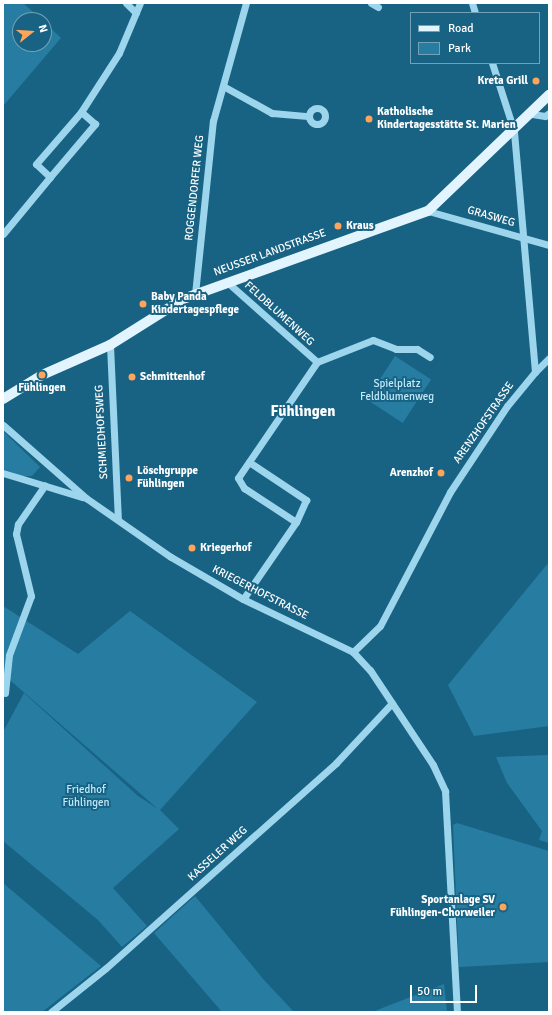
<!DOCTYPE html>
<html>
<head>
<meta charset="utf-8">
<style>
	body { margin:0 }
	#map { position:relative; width:552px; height:1015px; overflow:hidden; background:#186384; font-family:Signika,sans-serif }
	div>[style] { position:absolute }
	.green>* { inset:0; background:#267da1; transform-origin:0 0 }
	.minor>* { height:7px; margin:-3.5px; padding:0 3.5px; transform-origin:3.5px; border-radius:3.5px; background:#9cd5ec }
	.minor>.ring { margin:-3.5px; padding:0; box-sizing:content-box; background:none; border:7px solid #9cd5ec; border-radius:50% }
	.major>* { height:10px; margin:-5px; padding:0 5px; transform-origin:5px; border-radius:5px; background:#e2f5ff }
	.dots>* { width:11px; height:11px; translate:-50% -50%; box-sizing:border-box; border:2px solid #186384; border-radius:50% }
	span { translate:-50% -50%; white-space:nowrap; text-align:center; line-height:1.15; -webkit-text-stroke:4px #186384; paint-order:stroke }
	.poi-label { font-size:11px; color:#fff; font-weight:700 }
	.right { translate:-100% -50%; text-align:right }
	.left { translate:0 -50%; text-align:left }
	.street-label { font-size:11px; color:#fff }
	.park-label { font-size:11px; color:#c1e9f9 }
	.district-label { font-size:15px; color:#fff; font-weight:700 }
	.frame { position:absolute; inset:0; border:4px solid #fff; pointer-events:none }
	.legend { position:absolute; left:410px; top:12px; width:130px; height:52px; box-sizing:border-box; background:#186384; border:1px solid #74a1b5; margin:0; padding:5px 7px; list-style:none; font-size:12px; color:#fff }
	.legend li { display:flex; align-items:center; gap:8px; height:20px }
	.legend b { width:20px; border:1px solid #74a1b5 }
	.north { position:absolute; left:12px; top:12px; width:40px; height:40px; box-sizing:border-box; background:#186384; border:1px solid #74a1b5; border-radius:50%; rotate:73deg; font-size:11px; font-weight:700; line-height:16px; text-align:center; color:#fff }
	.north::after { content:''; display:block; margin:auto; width:14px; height:18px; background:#ffa458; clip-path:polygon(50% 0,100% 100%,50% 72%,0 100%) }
	.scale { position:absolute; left:410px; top:985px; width:67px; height:18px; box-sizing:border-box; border:2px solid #fff; border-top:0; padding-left:5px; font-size:12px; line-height:14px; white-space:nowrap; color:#fff; -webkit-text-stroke:3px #186384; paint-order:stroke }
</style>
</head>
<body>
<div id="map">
	<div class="green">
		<i style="clip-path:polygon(3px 3px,23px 3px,42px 20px,20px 20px,20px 44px,44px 44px,44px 22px,61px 38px,3px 106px)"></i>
		<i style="left:395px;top:356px;width:43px;height:52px;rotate:33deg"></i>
		<i style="clip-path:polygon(4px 432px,40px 467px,32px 476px,21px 476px,3px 469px)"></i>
		<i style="clip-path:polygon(549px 562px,549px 726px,474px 736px,448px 685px)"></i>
		<i style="clip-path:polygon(3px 606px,78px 654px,130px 611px,257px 702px,160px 810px,179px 829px,113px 888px,147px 926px,122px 947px,98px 920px,3px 841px,3px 732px,24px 693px,138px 796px,158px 809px,4px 675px,3px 677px)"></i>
		<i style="clip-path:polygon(549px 755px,549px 843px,539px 840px,542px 831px,507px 783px,496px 757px)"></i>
		<i style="clip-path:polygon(457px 823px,549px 851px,549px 962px,459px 967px,453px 825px)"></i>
		<i style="clip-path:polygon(3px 883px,101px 966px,42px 1012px,3px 1012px)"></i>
		<i style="clip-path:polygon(195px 896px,264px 980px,294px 1012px,222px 1012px,154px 933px)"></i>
		<i style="clip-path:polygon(444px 984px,447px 1012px,372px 1012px)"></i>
	</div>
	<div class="minor">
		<i style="left:126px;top:3px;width:14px;rotate:45deg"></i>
		<i style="left:371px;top:3px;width:8px;rotate:30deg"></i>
		<i style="left:472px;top:3px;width:10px;rotate:73deg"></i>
		<i style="left:223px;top:86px;width:56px;rotate:28.9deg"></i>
		<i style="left:272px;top:113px;width:36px;rotate:5deg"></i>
		<i class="ring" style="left:309px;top:108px;width:9px;height:9px"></i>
		<i style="left:532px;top:114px;width:13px;rotate:9deg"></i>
		<i style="left:545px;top:116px;width:5px;rotate:-37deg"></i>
		<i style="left:50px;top:177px;width:70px;rotate:-49.7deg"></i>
		<i style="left:95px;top:124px;width:18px;rotate:-139deg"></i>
		<i style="left:428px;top:211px;width:126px;rotate:15.7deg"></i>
		<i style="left:3px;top:234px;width:74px;rotate:-50.5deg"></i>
		<i style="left:50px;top:177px;width:19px;rotate:-137deg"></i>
		<i style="left:36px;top:164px;width:69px;rotate:-49.1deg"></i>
		<i style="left:81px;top:112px;width:70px;rotate:-57.2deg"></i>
		<i style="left:119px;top:53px;width:54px;rotate:-67.2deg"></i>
		<i style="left:227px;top:282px;width:120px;rotate:41.6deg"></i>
		<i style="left:317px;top:362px;width:140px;rotate:124.3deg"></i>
		<i style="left:238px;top:478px;width:12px;rotate:59deg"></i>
		<i style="left:244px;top:488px;width:62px;rotate:33.2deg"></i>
		<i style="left:296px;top:522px;width:93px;rotate:124.5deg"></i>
		<i style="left:195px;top:294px;width:174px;rotate:-84.1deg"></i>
		<i style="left:213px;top:121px;width:123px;rotate:-74.4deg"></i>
		<i style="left:110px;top:345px;width:173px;rotate:87.4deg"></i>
		<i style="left:317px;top:362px;width:60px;rotate:-21.4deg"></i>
		<i style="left:373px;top:340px;width:25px;rotate:21deg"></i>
		<i style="left:396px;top:349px;width:21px"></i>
		<i style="left:417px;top:349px;width:15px;rotate:32deg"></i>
		<i style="left:535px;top:372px;width:20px;rotate:-45deg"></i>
		<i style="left:3px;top:425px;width:111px;rotate:41.3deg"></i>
		<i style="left:86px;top:498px;width:103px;rotate:34.8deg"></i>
		<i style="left:171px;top:557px;width:83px;rotate:30.3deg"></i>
		<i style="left:243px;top:599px;width:122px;rotate:25.7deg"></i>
		<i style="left:353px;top:652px;width:25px;rotate:47deg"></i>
		<i style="left:370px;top:670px;width:114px;rotate:56.4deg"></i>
		<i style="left:433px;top:765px;width:29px;rotate:65deg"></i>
		<i style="left:445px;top:791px;width:221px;rotate:86.9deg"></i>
		<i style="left:249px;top:462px;width:69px;rotate:33.7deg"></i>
		<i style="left:306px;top:500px;width:24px;rotate:114deg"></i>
		<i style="left:3px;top:473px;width:83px;rotate:16.9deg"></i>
		<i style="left:353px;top:652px;width:37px;rotate:-44deg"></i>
		<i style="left:380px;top:626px;width:151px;rotate:-62.4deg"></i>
		<i style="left:450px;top:492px;width:103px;rotate:-56.5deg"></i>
		<i style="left:507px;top:406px;width:44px;rotate:-50.5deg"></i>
		<i style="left:535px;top:372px;width:242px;rotate:-95deg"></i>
		<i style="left:514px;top:131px;width:71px;rotate:-107.9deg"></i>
		<i style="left:5px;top:693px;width:38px;rotate:-84deg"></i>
		<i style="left:9px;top:655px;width:63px;rotate:-69.6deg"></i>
		<i style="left:31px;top:596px;width:64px;rotate:-103.6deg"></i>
		<i style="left:16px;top:534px;width:10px;rotate:-79deg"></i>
		<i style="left:18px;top:524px;width:47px;rotate:-55.3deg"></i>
		<i style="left:51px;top:1012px;width:70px;rotate:-38.7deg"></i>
		<i style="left:106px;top:968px;width:308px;rotate:-41.7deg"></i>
		<i style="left:336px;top:763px;width:82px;rotate:-47deg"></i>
	</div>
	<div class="major">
		<i style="left:3px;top:399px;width:46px;rotate:-31.6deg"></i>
		<i style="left:42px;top:375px;width:74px;rotate:-23.8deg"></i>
		<i style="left:110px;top:345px;width:86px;rotate:-32.2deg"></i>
		<i style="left:183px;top:299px;width:260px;rotate:-19.8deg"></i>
		<i style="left:428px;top:211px;width:168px;rotate:-43.8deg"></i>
	</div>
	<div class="dots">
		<i style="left:536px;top:81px;background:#ffa458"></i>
		<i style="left:369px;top:119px;background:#ffa458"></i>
		<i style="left:338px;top:226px;background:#ffa458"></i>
		<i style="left:143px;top:304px;background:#ffa458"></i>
		<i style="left:42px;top:375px;background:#ffa458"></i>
		<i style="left:132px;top:377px;background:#ffa458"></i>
		<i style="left:441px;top:473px;background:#ffa458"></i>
		<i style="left:129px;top:478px;background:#ffa458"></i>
		<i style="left:192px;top:548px;background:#ffa458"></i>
		<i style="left:503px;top:907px;background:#ffa458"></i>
	</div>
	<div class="poi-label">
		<span class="right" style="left:528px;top:81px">Kreta Grill</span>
		<span class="left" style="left:377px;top:119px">Katholische<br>Kindertagesstätte St. Marien</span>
		<span class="left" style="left:346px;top:226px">Kraus</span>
		<span class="left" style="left:151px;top:304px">Baby Panda<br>Kindertagespflege</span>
		<span class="left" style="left:140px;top:377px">Schmittenhof</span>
		<span style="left:42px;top:388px">Fühlingen</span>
		<span class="left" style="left:137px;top:478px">Löschgruppe<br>Fühlingen</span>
		<span class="right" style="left:433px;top:473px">Arenzhof</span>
		<span class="left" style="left:200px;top:548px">Kriegerhof</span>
		<span class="right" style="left:495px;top:907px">Sportanlage SV<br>Fühlingen-Chorweiler</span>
	</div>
	<div class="street-label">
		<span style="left:195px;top:188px;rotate:-84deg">ROGGENDORFER WEG</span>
		<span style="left:491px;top:217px;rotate:16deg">GRASWEG</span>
		<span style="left:270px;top:253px;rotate:-20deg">NEUSSER LANDSTRASSE</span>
		<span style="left:279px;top:314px;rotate:42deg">FELDBLUMENWEG</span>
		<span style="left:484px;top:423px;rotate:-55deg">ARENZHOFSTRASSE</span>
		<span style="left:102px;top:432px;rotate:-93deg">SCHMIEDHOFSWEG</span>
		<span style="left:260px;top:593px;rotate:27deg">KRIEGERHOFSTRASSE</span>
		<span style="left:218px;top:854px;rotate:-42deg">KASSELER WEG</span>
	</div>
	<div class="park-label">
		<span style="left:397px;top:391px">Spielplatz<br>Feldblumenweg</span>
		<span style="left:86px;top:797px">Friedhof<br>Fühlingen</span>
	</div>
	<div class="district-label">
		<span style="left:303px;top:412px">Fühlingen</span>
	</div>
	<div class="frame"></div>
	<ul class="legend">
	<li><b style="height:5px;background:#e2f5ff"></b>Road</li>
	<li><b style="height:11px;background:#267da1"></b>Park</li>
	</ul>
	<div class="north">N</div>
	<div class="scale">50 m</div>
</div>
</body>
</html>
